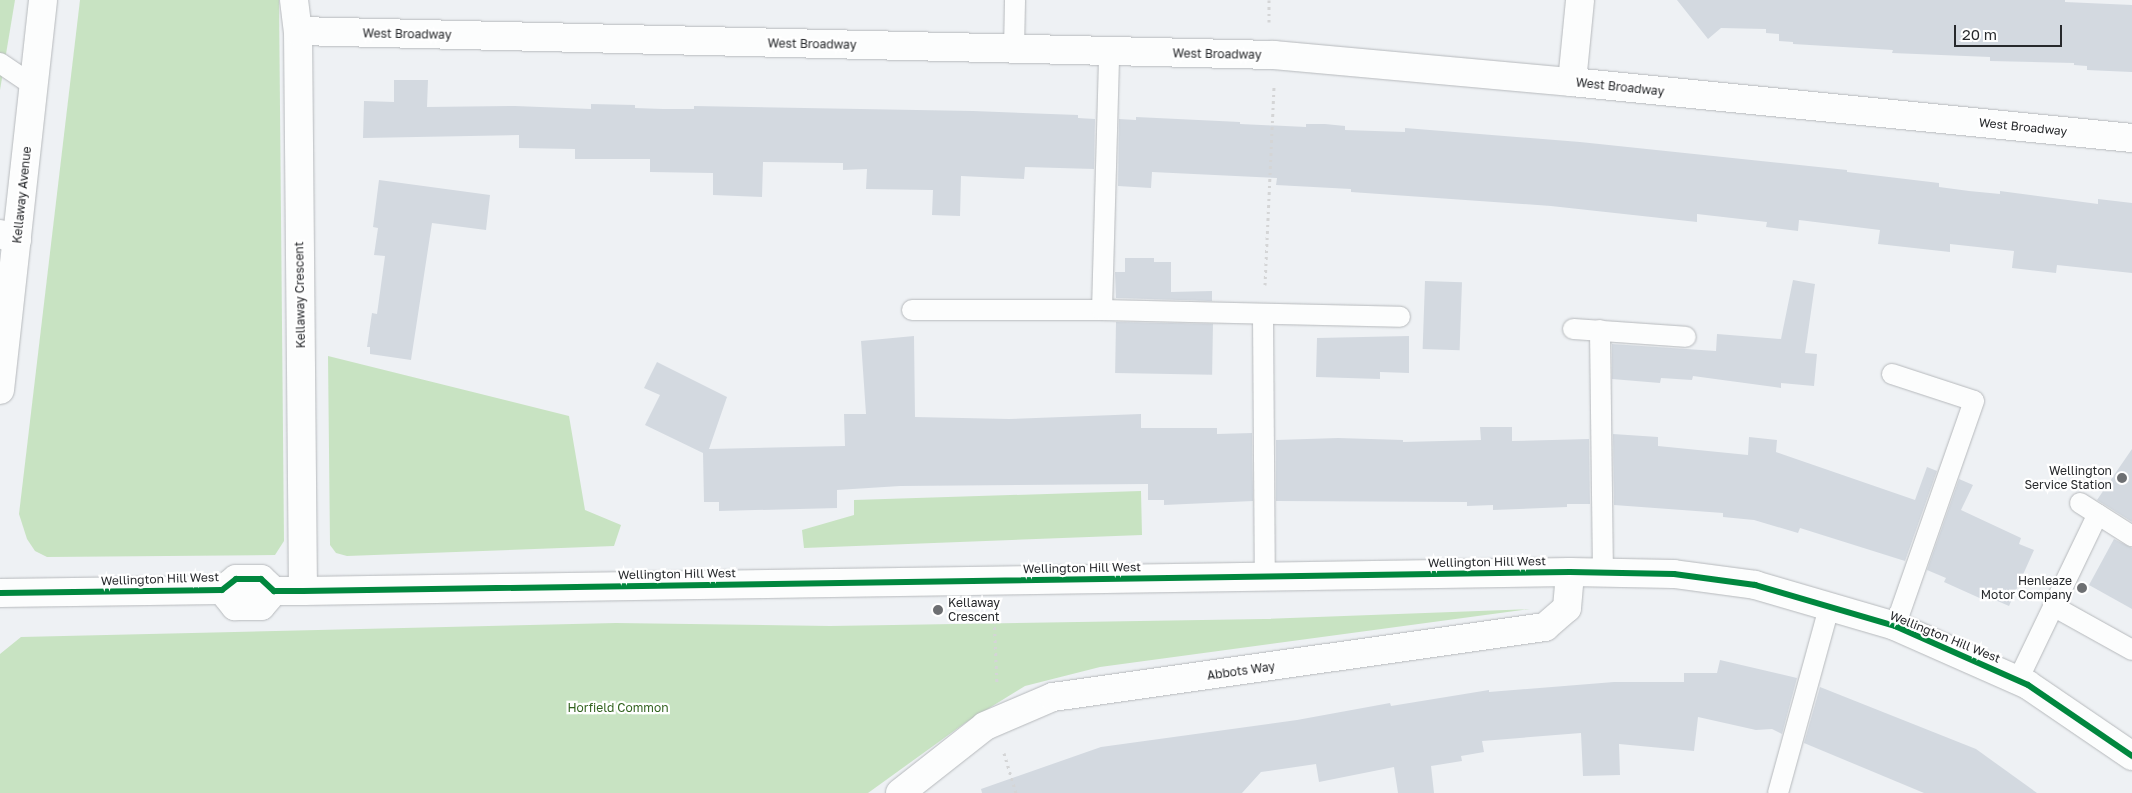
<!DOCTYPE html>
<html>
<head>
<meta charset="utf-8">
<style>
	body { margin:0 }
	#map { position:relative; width:2132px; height:793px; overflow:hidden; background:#eef1f4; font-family:"Golos Text",sans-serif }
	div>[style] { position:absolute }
	.green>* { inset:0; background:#c8e3c2 }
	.building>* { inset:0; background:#d3d9e0; transform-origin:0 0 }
	.path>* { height:3px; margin-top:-1.5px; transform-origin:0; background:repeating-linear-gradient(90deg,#d4d5d6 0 2.5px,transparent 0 6.5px) }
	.roads { filter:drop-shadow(0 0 1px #b6b9bc) drop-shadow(0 0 1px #b6b9bc) }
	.service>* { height:20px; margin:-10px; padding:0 10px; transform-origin:10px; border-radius:10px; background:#fcfdfd }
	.minor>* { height:28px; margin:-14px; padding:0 14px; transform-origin:14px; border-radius:14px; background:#fcfdfd }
	.tertiary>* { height:28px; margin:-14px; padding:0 14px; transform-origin:14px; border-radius:14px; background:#fcfdfd }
	.secondary>* { height:28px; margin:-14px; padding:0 14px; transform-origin:14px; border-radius:14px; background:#fcfdfd }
	.cycleway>* { height:6px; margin:-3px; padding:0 3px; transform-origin:3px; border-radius:3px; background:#00873e }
	.dots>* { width:14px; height:14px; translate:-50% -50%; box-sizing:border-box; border:2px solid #fff; border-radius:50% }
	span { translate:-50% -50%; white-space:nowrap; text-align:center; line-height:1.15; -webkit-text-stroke:4.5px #fff; paint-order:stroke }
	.street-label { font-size:12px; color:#27292c }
	.poi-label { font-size:12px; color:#27292c }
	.right { translate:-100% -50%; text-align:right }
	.left { translate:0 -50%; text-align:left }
	.park-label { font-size:12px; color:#31621e }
	.scale { position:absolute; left:1954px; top:25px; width:108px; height:22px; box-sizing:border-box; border:2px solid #27292c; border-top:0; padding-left:6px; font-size:15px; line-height:18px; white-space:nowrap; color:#27292c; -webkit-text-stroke:4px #fff; paint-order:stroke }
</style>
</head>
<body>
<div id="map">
	<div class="green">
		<i style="clip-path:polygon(0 0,15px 0,0 90px)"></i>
		<i style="clip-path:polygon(80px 0,279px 0,284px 541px,275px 555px,47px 557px,35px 551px,27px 539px,19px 514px)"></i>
		<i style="clip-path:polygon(328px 356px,569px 416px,585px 510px,621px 525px,614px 546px,347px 556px,336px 553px,330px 545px)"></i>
		<i style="clip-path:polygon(1141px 491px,1142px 535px,804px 548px,802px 530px,854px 515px,854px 500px)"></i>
		<i style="clip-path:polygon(1530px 609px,1100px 667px,1025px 686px,965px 723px,868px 793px,0 793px,0 654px,21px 637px,616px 623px,830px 626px,1264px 619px)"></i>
	</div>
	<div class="building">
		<i style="clip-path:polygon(1677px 0,2065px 0,2065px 2px,2132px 5px,2132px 72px,2087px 70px,2087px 66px,2074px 65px,2074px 63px,1990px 61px,1990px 57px,1892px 53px,1893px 50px,1793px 44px,1793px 42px,1779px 41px,1779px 34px,1766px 33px,1766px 29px,1721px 28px,1708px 39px)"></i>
		<i style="clip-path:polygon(394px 80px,428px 80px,427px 107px,515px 106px,591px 109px,591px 104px,635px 105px,635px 108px,663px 109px,694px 109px,694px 106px,973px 111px,1078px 115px,1078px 118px,1095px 119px,1094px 169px,1025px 167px,1024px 179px,961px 176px,960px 216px,932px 215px,933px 190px,866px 189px,867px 169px,843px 170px,843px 163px,763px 162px,762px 197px,713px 195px,713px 173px,650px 172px,650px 159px,575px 159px,575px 149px,519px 148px,519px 135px,363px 138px,364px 101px,394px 102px)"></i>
		<i style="clip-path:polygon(1136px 117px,1240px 122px,1240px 124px,1306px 127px,1306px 124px,1325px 124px,1345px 126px,1345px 130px,1405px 132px,1405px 128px,1580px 142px,1847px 170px,1847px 172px,1939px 183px,1939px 187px,1969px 191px,2000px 194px,2000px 191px,2098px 204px,2098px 199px,2132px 203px,2132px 273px,2057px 265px,2056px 273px,2012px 268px,2014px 251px,1950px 244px,1950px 252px,1878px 244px,1880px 230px,1799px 220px,1798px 231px,1766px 227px,1767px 222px,1697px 214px,1697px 222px,1551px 206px,1351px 192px,1351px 189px,1276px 185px,1277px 178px,1152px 172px,1151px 188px,1118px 186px,1119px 119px,1136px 120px)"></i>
		<i style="clip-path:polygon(379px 180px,490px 195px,486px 230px,432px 223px,411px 360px,370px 354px,370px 347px,367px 347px,372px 313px,377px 314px,385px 256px,374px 255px,378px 228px,373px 227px)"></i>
		<i style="clip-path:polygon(1125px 258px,1154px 258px,1154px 262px,1171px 262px,1171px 292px,1212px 291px,1212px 301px,1116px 298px,1115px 272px,1125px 272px)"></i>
		<i style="clip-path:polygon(1793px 280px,1815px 284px,1805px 353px,1817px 354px,1814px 386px,1781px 383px,1781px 388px,1693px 376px,1692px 380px,1661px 378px,1660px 383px,1612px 379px,1612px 344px,1716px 351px,1717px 334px,1781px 339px)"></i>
		<i style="left:1425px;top:281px;width:37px;height:68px;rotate:2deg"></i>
		<i style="left:1116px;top:322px;width:97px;height:51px;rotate:1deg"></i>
		<i style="clip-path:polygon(914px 336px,915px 417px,1009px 419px,1141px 414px,1141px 428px,1217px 428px,1217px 434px,1252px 433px,1253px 501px,1164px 505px,1164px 500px,1148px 500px,1148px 484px,900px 486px,837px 490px,837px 508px,719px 511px,719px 502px,704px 502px,703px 453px,645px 425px,660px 395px,644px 388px,657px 362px,727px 397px,709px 449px,845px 446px,844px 414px,866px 414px,861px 341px)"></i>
		<i style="clip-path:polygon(1409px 336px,1409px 373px,1380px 372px,1380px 379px,1316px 377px,1317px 338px)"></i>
		<i style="clip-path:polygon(1480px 427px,1512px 427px,1512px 441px,1589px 439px,1590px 504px,1567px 504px,1567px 507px,1493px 510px,1493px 505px,1467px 506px,1467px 502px,1276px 501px,1276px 440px,1338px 438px,1403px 440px,1403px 442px,1481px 440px)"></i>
		<i style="clip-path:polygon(1613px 434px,1658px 437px,1658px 446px,1748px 455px,1749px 437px,1777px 440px,1776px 452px,1915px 500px,1927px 467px,1937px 471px,1905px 561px,1800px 528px,1798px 533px,1754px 520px,1723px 517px,1723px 513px,1614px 505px)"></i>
		<i style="clip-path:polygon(2132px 449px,2132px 522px,2097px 500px)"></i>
		<i style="clip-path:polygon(1959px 479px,1973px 485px,1961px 510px,2021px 538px,2019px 544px,2034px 550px,2009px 606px,1986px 596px,1984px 600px,1944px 582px,1946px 578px,1927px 570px)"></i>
		<i style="clip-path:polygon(2114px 539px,2132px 548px,2132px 609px,2089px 585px)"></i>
		<i style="clip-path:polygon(1720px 660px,1797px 678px,1782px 734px,1772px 729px,1756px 730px,1698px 717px,1694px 751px,1619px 744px,1620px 775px,1583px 776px,1581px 733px,1482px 741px,1484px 752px,1461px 756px,1462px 761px,1431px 766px,1434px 793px,1398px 793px,1394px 767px,1319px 782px,1316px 764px,1261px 772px,1242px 793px,982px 793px,981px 789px,1101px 747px,1297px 720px,1390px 703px,1391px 706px,1489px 690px,1489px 692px,1614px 682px,1684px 682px,1684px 673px,1717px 673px)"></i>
		<i style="clip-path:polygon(1820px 687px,1976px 749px,2037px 793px,1924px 793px,1804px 743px)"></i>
	</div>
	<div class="path">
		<i style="left:1269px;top:22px;width:22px;rotate:-90deg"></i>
		<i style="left:1265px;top:285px;width:199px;rotate:-87.4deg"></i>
		<i style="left:994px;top:614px;width:71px;rotate:87.6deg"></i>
		<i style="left:1004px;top:753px;width:42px;rotate:73.3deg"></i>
	</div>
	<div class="roads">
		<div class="service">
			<i style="left:1014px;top:49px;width:49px;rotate:-88.8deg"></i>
			<i style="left:0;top:63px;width:41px;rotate:34.1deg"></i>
			<i style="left:912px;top:310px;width:190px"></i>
			<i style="left:1102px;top:310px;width:298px;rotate:1.3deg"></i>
			<i style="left:1102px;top:310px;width:257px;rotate:-88.4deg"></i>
			<i style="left:1263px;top:315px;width:262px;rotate:89.6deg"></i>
			<i style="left:1573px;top:329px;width:113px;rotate:4deg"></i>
			<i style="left:1600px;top:330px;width:242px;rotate:89.3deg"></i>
			<i style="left:1892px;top:374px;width:86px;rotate:18.2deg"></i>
			<i style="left:1974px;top:401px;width:238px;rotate:109.3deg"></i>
			<i style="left:2080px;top:503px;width:62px;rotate:32.4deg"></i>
			<i style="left:2053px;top:606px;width:90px;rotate:29.1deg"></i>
			<i style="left:2018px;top:680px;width:184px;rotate:-64.3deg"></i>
			<i style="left:1778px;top:793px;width:192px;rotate:-74.6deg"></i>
		</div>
		<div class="minor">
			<i style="left:294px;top:0;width:31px;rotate:83deg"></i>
			<i style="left:298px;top:31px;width:560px;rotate:89.49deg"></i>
			<i style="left:298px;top:31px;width:976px;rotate:1.41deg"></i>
			<i style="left:1274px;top:55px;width:299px;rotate:5.2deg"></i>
			<i style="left:1572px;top:82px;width:563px;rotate:5.71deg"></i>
			<i style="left:1572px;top:82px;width:82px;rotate:-84.4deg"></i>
			<i style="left:0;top:234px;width:18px;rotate:19deg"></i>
			<i style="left:900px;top:793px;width:108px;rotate:-38.2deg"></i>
			<i style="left:985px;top:726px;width:74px;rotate:-23.1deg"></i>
			<i style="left:1053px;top:697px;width:497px;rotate:-8.1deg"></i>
			<i style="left:1545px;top:627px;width:29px;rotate:-41deg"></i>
			<i style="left:1567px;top:608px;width:36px;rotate:-85deg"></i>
		</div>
		<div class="tertiary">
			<i style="left:222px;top:590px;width:21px;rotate:51deg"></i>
			<i style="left:235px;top:606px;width:26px"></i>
			<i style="left:261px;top:606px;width:20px;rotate:-49deg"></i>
			<i style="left:0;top:593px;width:222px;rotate:-0.8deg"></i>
			<i style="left:222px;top:590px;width:18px;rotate:-38deg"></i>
			<i style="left:236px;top:579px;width:25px"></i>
			<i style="left:261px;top:579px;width:18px;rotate:43deg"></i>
			<i style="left:274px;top:591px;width:29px"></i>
			<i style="left:303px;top:591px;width:1267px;rotate:-0.86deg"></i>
			<i style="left:1570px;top:572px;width:104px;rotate:1.1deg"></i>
			<i style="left:1674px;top:574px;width:82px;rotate:7.7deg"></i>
			<i style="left:1755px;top:585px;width:146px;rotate:16.3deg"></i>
			<i style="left:1895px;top:626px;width:145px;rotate:23.9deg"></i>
			<i style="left:2028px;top:685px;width:126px;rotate:34.3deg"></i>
		</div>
		<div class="secondary">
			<i style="left:0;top:390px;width:392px;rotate:-83.7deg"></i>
		</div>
	</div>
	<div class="cycleway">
		<i style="left:0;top:593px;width:222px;rotate:-0.8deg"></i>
		<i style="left:222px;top:590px;width:18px;rotate:-38deg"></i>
		<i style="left:236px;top:579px;width:25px"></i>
		<i style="left:261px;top:579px;width:18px;rotate:43deg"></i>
		<i style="left:274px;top:591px;width:29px"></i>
		<i style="left:303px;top:591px;width:1267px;rotate:-0.86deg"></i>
		<i style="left:1570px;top:572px;width:104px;rotate:1.1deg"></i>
		<i style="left:1674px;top:574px;width:82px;rotate:7.7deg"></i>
		<i style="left:1755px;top:585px;width:146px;rotate:16.3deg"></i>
		<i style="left:1895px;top:626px;width:145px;rotate:23.9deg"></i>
		<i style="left:2028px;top:685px;width:126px;rotate:34.3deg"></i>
	</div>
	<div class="dots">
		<i style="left:2122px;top:478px;background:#6d6f72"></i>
		<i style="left:2082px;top:588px;background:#6d6f72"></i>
		<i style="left:938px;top:610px;background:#6d6f72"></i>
	</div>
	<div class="street-label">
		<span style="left:407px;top:34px;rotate:1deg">West Broadway</span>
		<span style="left:812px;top:44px;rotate:1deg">West Broadway</span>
		<span style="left:1217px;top:54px;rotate:1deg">West Broadway</span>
		<span style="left:1620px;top:87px;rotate:6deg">West Broadway</span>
		<span style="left:2023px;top:127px;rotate:6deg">West Broadway</span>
		<span style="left:22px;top:195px;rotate:-84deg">Kellaway Avenue</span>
		<span style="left:300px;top:295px;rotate:-91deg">Kellaway Crescent</span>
		<span style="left:1487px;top:562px;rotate:-1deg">Wellington Hill West</span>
		<span style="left:1082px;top:568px;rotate:-1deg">Wellington Hill West</span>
		<span style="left:677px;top:574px;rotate:-1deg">Wellington Hill West</span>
		<span style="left:160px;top:579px;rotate:-2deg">Wellington Hill West</span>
		<span style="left:1945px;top:637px;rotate:22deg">Wellington Hill West</span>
		<span style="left:1241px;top:671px;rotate:-8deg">Abbots Way</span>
	</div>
	<div class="poi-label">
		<span class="right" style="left:2112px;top:478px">Wellington<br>Service Station</span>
		<span class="right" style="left:2072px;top:588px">Henleaze<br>Motor Company</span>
		<span class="left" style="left:948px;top:610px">Kellaway<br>Crescent</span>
	</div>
	<div class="park-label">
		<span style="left:618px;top:708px">Horfield Common</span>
	</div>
	<div class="scale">20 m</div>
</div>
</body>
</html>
